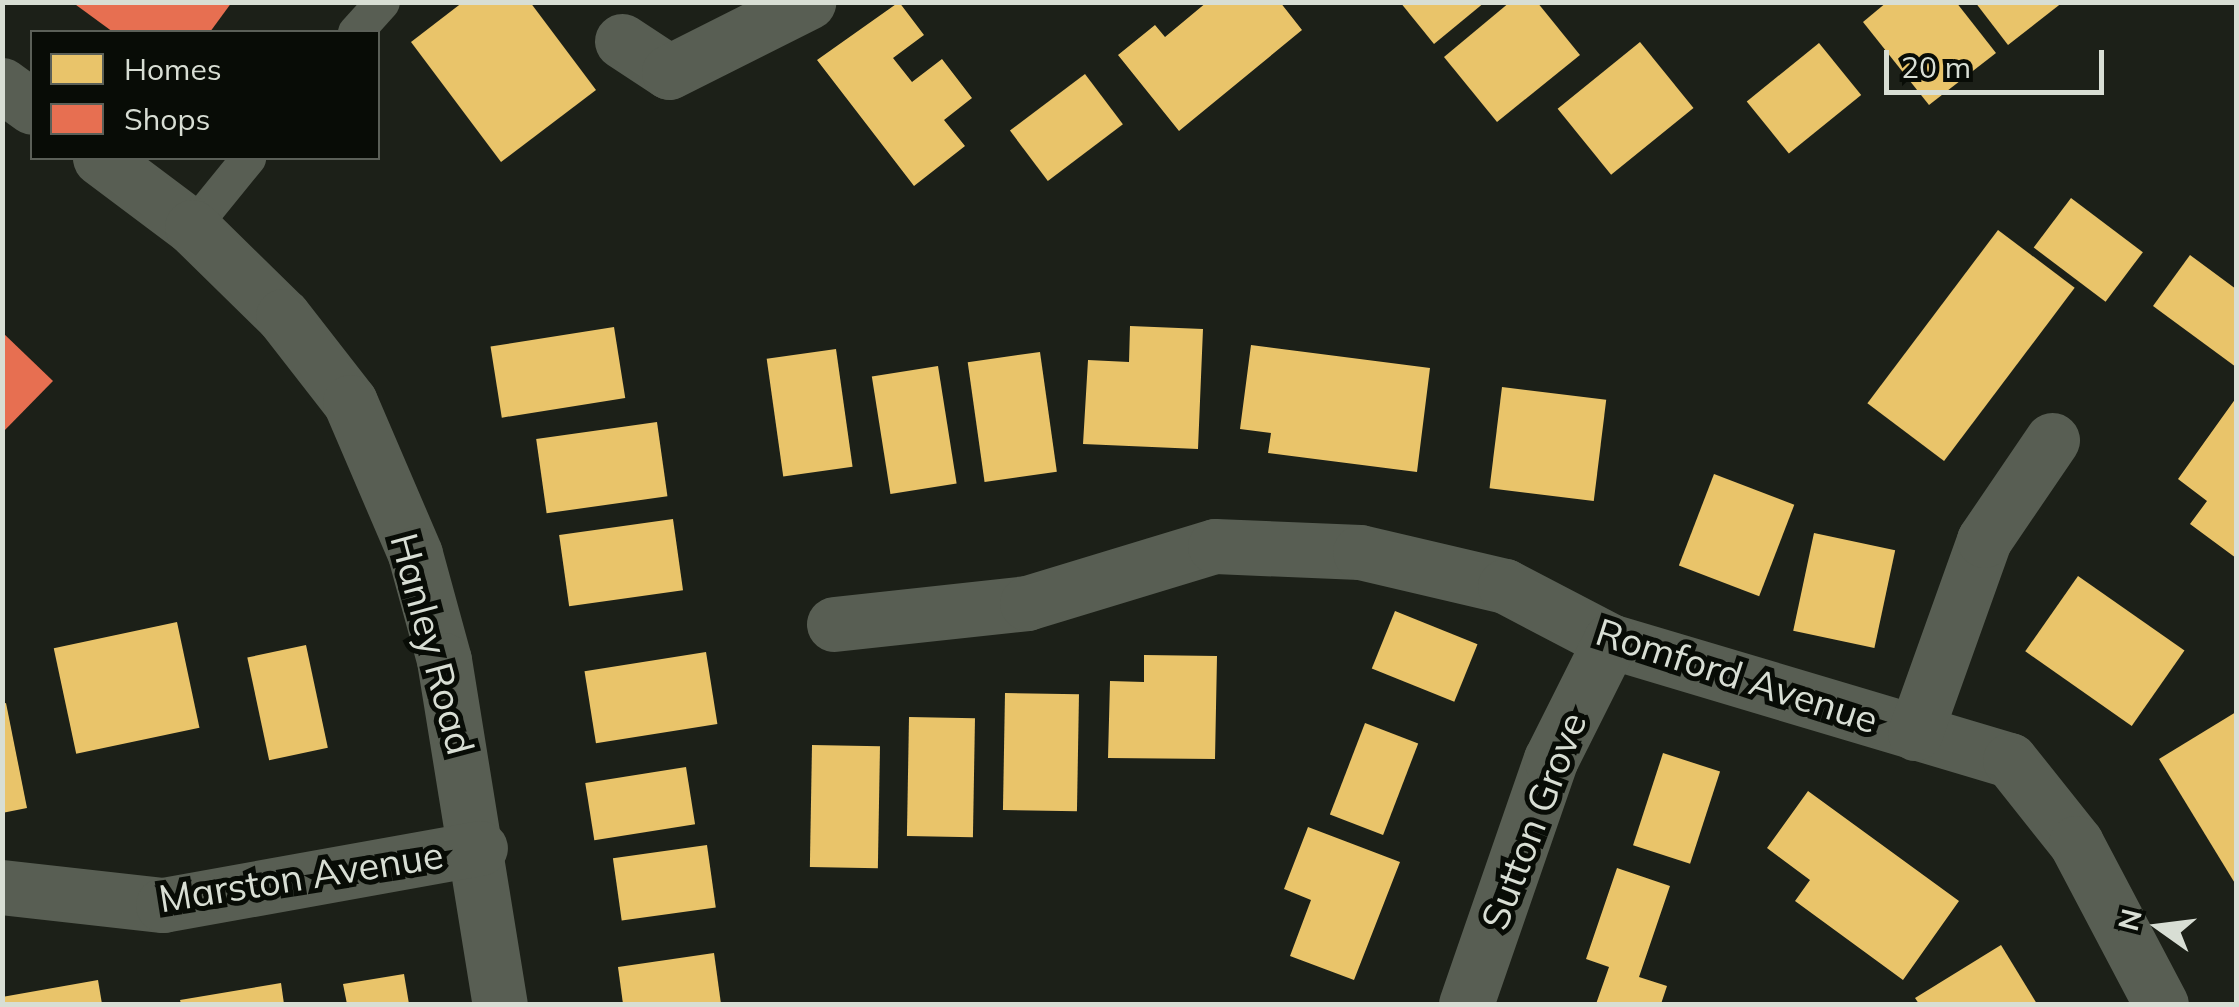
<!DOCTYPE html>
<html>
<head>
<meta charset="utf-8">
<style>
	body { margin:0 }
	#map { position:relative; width:2239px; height:1007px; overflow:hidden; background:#1c2018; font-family:Mulish,sans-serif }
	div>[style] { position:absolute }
	.homes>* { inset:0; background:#e9c46a; transform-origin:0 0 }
	.shops>* { inset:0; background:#e76f51 }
	.lane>* { height:35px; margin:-17.5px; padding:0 17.5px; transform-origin:17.5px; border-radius:17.5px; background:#585e53 }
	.street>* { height:55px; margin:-27.5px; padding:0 27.5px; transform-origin:27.5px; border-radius:27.5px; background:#585e53 }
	span { translate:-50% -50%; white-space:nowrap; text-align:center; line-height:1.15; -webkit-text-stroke:10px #080c06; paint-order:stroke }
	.street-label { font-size:38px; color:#d8ded4 }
	.frame { position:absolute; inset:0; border:5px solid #d8ded4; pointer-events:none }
	.legend { position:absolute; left:30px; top:30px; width:350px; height:130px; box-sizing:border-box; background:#080c06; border:2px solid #5b6058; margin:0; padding:12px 18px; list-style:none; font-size:30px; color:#d8ded4 }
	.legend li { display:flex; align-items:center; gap:20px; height:50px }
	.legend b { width:50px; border:2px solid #5b6058 }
	.north { position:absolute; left:2109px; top:877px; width:100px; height:100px; -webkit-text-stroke:8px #080c06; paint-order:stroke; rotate:284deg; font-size:28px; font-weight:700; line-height:40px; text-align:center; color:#d8ded4 }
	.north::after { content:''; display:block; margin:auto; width:35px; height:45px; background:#d8ded4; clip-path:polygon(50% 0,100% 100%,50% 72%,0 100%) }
	.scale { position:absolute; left:1884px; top:50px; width:220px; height:45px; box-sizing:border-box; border:5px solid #d8ded4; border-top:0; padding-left:12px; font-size:30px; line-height:35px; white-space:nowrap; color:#d8ded4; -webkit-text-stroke:8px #080c06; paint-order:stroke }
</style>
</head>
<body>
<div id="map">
	<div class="homes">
		<i style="clip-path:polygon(463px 2px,530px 2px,596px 90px,501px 162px,411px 42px)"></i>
		<i style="clip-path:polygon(899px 2px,924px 35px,893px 58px,912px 82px,942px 59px,972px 98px,944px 120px,965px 146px,914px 186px,817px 60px)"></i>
		<i style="clip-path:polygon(1207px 2px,1280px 2px,1302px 30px,1179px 131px,1118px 55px,1155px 25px,1165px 37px)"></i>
		<i style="clip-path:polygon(1400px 2px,1485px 2px,1434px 44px)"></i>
		<i style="clip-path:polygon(1510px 2px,1537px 2px,1580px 55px,1497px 122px,1444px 57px)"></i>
		<i style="clip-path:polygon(1887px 2px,1956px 2px,1996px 53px,1929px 105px,1863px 22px)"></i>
		<i style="clip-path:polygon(1975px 2px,2063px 2px,2008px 45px)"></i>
		<i style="left:1640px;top:42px;width:85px;height:106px;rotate:51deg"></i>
		<i style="left:1819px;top:43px;width:67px;height:93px;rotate:51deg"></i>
		<i style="left:1085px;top:74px;width:63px;height:94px;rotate:53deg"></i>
		<i style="left:2071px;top:198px;width:90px;height:62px;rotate:37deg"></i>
		<i style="left:1998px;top:230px;width:96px;height:217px;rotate:37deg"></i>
		<i style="clip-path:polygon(2190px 255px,2236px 289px,2236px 367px,2153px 306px)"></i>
		<i style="clip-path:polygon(1130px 326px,1203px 329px,1198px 449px,1083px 444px,1088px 360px,1129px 362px)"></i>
		<i style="left:614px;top:327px;width:72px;height:125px;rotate:81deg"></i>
		<i style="clip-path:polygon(1251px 345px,1430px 368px,1417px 472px,1268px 453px,1271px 433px,1240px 429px)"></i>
		<i style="left:836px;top:349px;width:119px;height:70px;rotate:82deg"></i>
		<i style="left:1040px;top:352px;width:121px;height:73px;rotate:82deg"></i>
		<i style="left:938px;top:366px;width:119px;height:67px;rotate:81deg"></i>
		<i style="left:1502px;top:387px;width:105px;height:102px;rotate:7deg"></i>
		<i style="clip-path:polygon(2236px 398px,2236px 558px,2190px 524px,2207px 501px,2178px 479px)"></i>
		<i style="left:657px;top:422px;width:75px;height:122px;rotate:82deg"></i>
		<i style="left:1714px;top:474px;width:86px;height:98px;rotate:21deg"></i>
		<i style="left:673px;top:519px;width:72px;height:115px;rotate:82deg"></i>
		<i style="left:1814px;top:533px;width:83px;height:100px;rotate:12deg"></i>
		<i style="left:2078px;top:576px;width:130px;height:92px;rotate:35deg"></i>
		<i style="left:1395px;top:611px;width:89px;height:62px;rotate:22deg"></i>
		<i style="left:177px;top:622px;width:108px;height:126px;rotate:78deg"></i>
		<i style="left:306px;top:645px;width:105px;height:60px;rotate:78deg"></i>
		<i style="left:706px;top:652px;width:73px;height:123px;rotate:81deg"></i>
		<i style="clip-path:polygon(1144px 655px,1217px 656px,1215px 759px,1108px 758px,1110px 681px,1144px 682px)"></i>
		<i style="left:1005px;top:693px;width:74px;height:117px;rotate:1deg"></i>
		<i style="clip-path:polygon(6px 703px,27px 808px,2px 813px,2px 704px)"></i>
		<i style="clip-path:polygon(2236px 712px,2236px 885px,2159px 759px)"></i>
		<i style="left:909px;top:717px;width:66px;height:119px;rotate:1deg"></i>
		<i style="left:1365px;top:723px;width:57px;height:98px;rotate:21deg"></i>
		<i style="left:812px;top:745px;width:68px;height:122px;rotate:1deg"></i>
		<i style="left:1663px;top:753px;width:60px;height:97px;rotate:18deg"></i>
		<i style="left:686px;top:767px;width:58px;height:102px;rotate:81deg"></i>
		<i style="clip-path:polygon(1808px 791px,1959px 901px,1903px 980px,1795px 901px,1810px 880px,1767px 848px)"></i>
		<i style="clip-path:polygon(1308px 827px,1400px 862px,1354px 980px,1290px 956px,1311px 900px,1284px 889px)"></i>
		<i style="left:707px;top:845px;width:63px;height:95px;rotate:82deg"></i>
		<i style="clip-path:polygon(1617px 868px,1670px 886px,1639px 977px,1667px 986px,1661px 1004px,1596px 1004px,1609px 967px,1586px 959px)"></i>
		<i style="clip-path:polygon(2001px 945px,2037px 1004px,1919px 1004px,1915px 998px)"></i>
		<i style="clip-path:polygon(714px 953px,721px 1004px,623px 1004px,618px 967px)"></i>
		<i style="clip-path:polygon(404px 974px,409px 1004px,347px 1004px,343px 984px)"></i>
		<i style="clip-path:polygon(98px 980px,102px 1004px,2px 1004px,2px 997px)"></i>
		<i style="clip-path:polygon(281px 983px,284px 1004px,181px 1004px,180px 1000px)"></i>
	</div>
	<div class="shops">
		<i style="clip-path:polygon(72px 2px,232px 2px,210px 32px,113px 32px)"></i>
		<i style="clip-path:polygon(2px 332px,53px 381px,2px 433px)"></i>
	</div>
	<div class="lane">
		<i style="left:355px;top:32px;width:40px;rotate:-48deg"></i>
		<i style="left:192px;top:227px;width:89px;rotate:-50.9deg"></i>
	</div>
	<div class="street">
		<i style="left:622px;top:41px;width:56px;rotate:33.4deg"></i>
		<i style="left:669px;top:72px;width:156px;rotate:-26.7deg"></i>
		<i style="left:2px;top:85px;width:37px;rotate:36deg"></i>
		<i style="left:100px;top:158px;width:115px;rotate:36.9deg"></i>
		<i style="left:192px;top:227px;width:127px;rotate:44.4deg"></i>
		<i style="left:283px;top:316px;width:109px;rotate:52.1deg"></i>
		<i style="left:350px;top:402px;width:165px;rotate:66.8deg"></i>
		<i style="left:415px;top:554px;width:110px;rotate:74.7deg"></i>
		<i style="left:444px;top:660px;width:349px;rotate:80.8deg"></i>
		<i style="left:834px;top:624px;width:194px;rotate:-6.2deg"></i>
		<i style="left:1027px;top:603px;width:196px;rotate:-16.9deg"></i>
		<i style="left:1215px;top:546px;width:145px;rotate:2.4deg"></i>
		<i style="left:1360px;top:552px;width:149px;rotate:13.2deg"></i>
		<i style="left:1505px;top:586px;width:119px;rotate:27.6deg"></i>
		<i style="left:1610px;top:641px;width:417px;rotate:16.6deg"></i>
		<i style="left:2010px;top:760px;width:106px;rotate:51.5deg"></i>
		<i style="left:2076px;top:843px;width:182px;rotate:62.2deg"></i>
		<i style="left:1915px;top:733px;width:205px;rotate:-70.3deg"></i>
		<i style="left:1984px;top:540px;width:121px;rotate:-55.8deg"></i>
		<i style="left:2px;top:887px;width:162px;rotate:6.4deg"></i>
		<i style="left:163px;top:905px;width:322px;rotate:-10.2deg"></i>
		<i style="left:1466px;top:1004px;width:259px;rotate:-70.9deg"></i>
		<i style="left:1551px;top:759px;width:132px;rotate:-63.4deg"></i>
	</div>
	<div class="street-label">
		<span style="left:432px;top:644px;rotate:75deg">Hanley Road</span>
		<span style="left:1737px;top:676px;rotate:18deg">Romford Avenue</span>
		<span style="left:1534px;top:821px;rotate:-69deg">Sutton Grove</span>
		<span style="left:301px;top:877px;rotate:-9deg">Marston Avenue</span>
	</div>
	<div class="frame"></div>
	<ul class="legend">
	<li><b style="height:28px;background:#e9c46a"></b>Homes</li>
	<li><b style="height:28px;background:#e76f51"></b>Shops</li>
	</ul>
	<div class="north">N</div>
	<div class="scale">20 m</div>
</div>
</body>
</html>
